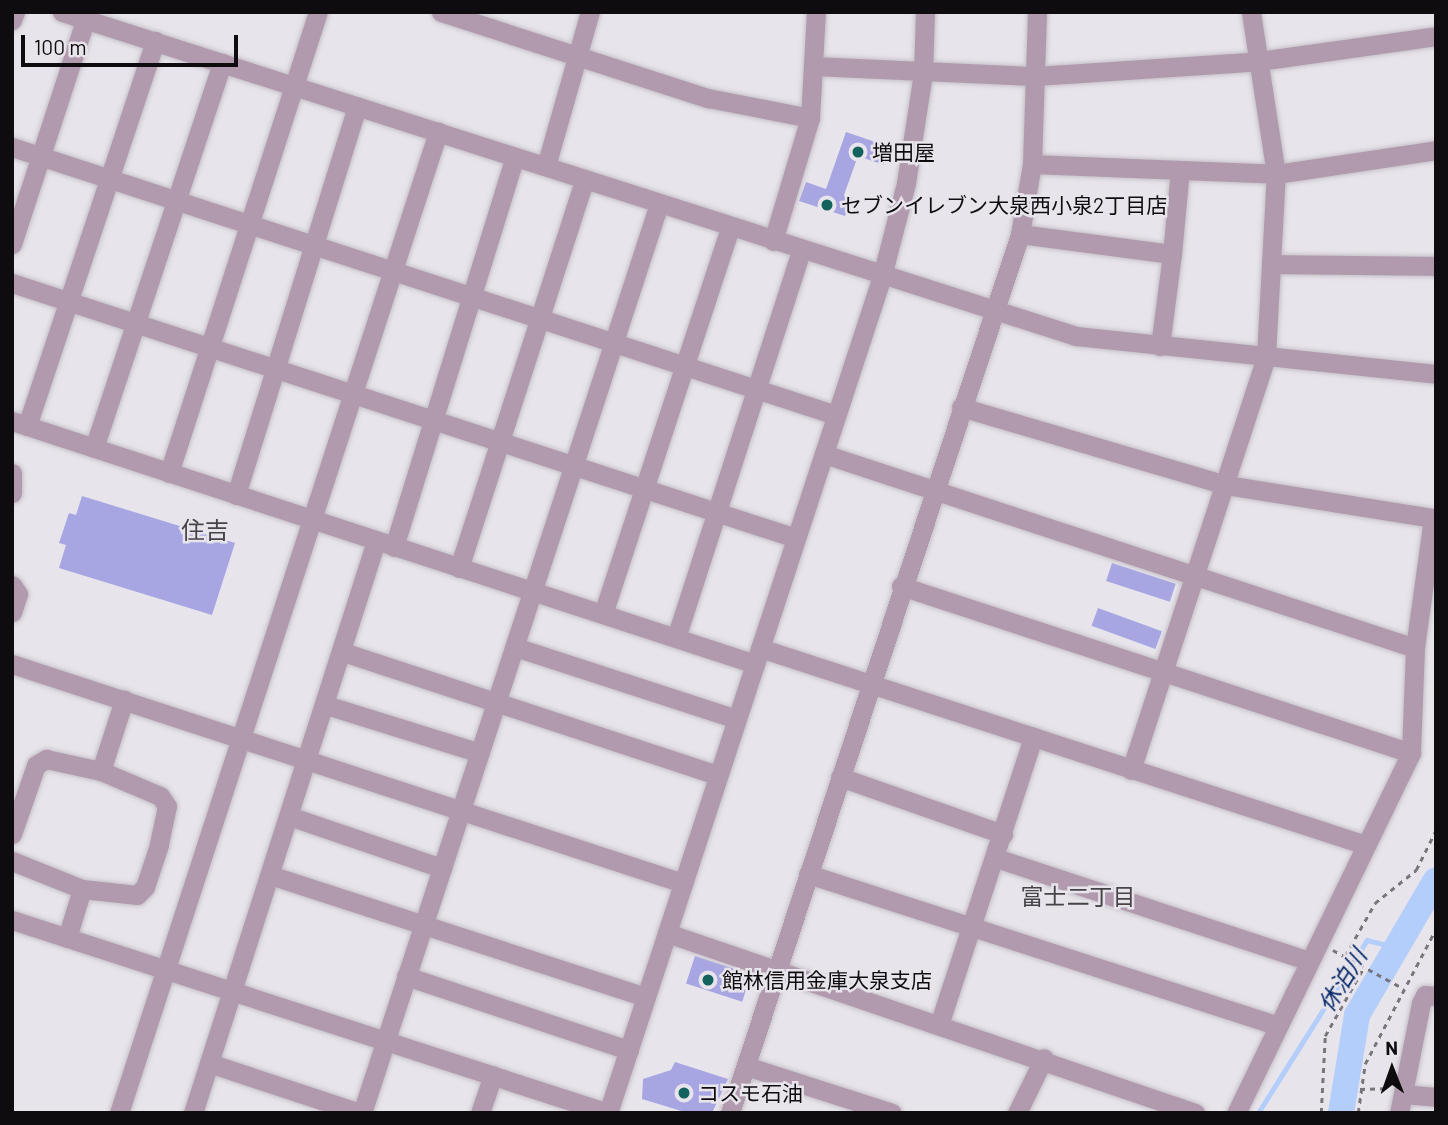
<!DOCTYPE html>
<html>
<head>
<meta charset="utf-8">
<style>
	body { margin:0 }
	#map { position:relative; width:1448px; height:1125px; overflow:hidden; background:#e8e4eb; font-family:Barlow,"Noto Sans JP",sans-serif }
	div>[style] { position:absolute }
	.stream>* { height:4.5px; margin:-2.25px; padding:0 2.25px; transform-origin:2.25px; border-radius:2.25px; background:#b3cefb }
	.river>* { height:26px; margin:-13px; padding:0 13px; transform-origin:13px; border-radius:13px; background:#b3cefb }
	.building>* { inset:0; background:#a7a6e3; transform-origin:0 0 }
	.path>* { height:2.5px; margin-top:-1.25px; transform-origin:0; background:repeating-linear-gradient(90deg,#79767b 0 5px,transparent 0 10px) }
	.roads { filter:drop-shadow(0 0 2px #c5c1c8) drop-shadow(0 0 2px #c5c1c8) }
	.minor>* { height:19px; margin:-9.5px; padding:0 9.5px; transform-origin:9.5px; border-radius:9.5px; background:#b29aae }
	.dots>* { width:19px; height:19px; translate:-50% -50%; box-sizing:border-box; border:4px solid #e8e4eb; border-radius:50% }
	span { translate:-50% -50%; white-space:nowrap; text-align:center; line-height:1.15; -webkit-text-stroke:5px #e8e4eb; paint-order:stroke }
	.poi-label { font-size:21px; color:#0e0c0f }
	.left { translate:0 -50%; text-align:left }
	.neighbourhood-label { font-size:23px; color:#474449 }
	.water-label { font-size:23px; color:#052867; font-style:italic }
	.quarter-label { font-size:24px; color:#474449 }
	.frame { position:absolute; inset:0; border:14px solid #0e0c0f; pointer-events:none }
	.north { position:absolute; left:1357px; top:1034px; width:70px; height:70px; -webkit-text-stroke:5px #e8e4eb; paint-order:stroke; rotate:359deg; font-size:19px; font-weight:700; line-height:28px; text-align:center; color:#0e0c0f }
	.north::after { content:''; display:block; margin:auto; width:24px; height:32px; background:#0e0c0f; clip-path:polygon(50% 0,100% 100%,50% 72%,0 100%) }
	.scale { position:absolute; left:21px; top:35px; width:217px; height:32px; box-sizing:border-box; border:4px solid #0e0c0f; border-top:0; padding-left:9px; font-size:21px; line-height:24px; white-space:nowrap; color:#0e0c0f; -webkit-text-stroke:5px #e8e4eb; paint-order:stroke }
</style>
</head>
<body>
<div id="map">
	<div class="stream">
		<i style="left:1258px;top:1113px;width:204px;rotate:-57.8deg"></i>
		<i style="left:1367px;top:940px;width:33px;rotate:14deg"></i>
	</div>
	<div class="river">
		<i style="left:1341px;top:1113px;width:99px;rotate:-80.7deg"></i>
		<i style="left:1357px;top:1015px;width:156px;rotate:-59.7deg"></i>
	</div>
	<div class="building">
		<i style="clip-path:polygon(846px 132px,890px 147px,884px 165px,858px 156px,844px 195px,852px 197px,845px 216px,799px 201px,806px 182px,826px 189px)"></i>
		<i style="clip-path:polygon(82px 496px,235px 543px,212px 615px,59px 568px,66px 545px,59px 543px,69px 513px,76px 515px)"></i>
		<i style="left:1112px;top:563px;width:67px;height:19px;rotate:18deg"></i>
		<i style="left:1098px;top:608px;width:68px;height:19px;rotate:20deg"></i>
		<i style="left:695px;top:956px;width:59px;height:29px;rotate:18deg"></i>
		<i style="clip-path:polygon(675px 1062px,728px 1079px,712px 1113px,688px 1113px,642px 1099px,643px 1079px,671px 1070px)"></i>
	</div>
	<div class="path">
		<i style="left:1333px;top:950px;width:77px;rotate:28.6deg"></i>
		<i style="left:1345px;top:956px;width:61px;rotate:-60.5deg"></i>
		<i style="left:1375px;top:903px;width:53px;rotate:-38.8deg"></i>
		<i style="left:1416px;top:870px;width:45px;rotate:-63.4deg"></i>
		<i style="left:1360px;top:1089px;width:25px;rotate:-2deg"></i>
		<i style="left:1321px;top:1113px;width:77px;rotate:-87deg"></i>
		<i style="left:1325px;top:1036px;width:79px;rotate:-60.5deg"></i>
		<i style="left:1358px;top:1113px;width:49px;rotate:-81.9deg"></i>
		<i style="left:1365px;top:1064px;width:153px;rotate:-62.3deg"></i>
	</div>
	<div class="roads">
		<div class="minor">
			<i style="left:62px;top:12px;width:1065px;rotate:17.72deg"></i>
			<i style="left:1076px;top:336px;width:362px;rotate:6deg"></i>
			<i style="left:441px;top:12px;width:281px;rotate:17.9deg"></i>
			<i style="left:708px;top:98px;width:104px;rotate:11.1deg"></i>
			<i style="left:12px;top:20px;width:9px;rotate:-69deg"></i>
			<i style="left:813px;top:66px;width:223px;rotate:2.6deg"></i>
			<i style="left:1036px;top:76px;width:224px;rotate:-3.8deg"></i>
			<i style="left:1259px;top:61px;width:179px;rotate:-8deg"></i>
			<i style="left:12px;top:147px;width:866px;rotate:18.02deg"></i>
			<i style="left:1032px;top:164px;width:244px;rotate:2.3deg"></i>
			<i style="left:1276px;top:174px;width:162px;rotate:-8.5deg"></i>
			<i style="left:546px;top:166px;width:160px;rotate:-74.1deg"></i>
			<i style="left:1020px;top:234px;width:153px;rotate:7.5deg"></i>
			<i style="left:1172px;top:254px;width:84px;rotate:-84.6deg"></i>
			<i style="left:773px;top:241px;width:128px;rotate:-73.3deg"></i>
			<i style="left:810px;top:118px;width:106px;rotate:-86.8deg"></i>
			<i style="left:12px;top:244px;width:236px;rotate:-71.9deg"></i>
			<i style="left:1274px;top:264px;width:162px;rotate:0.7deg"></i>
			<i style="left:12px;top:283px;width:824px;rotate:18.02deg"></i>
			<i style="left:1160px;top:346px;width:93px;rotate:-82.6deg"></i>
			<i style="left:961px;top:407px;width:276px;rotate:16.4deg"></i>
			<i style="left:1226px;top:485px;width:210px;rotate:9.1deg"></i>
			<i style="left:1433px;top:518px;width:131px;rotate:97.9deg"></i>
			<i style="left:1415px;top:648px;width:105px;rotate:92.2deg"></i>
			<i style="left:1411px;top:753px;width:400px;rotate:115.9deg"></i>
			<i style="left:12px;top:421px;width:782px;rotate:18.11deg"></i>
			<i style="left:27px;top:426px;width:406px;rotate:-71.6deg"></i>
			<i style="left:94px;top:448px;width:406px;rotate:-71.6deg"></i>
			<i style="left:824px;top:454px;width:622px;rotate:18.17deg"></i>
			<i style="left:12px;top:473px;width:20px;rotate:90deg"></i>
			<i style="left:169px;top:473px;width:484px;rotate:-72.1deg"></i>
			<i style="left:236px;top:495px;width:407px;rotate:-72.7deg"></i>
			<i style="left:394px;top:547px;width:408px;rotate:-72.8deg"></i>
			<i style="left:459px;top:568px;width:408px;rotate:-72.1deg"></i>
			<i style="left:12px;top:585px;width:11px;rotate:56deg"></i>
			<i style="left:18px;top:594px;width:19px;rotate:108deg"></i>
			<i style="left:901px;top:586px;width:537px;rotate:18.13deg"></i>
			<i style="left:603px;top:614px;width:407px;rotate:-71.8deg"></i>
			<i style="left:676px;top:638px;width:408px;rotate:-72.1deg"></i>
			<i style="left:515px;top:647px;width:233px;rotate:18deg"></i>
			<i style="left:760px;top:648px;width:637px;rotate:18.01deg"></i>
			<i style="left:343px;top:652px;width:395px;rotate:18.2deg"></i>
			<i style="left:12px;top:664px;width:706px;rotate:18.08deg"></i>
			<i style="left:326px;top:705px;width:161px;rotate:17.3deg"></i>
			<i style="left:1131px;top:770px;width:435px;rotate:-71.9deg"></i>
			<i style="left:1266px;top:356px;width:182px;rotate:-86.9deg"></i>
			<i style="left:1276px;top:174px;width:164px;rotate:-98.8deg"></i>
			<i style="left:101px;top:771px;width:75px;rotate:-72.1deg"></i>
			<i style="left:840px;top:777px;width:173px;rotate:19.3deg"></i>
			<i style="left:289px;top:816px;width:162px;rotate:18.8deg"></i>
			<i style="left:12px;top:834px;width:73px;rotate:-70.8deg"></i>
			<i style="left:36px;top:765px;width:12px;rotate:-31deg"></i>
			<i style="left:46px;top:759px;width:56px;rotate:12.3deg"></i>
			<i style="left:101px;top:771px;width:64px;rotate:23deg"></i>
			<i style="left:160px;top:796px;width:12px;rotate:55deg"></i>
			<i style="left:167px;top:806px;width:40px;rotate:102deg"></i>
			<i style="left:159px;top:845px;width:44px;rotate:108.4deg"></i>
			<i style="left:145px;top:887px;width:11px;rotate:135deg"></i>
			<i style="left:137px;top:895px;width:55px;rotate:-173.8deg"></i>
			<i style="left:82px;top:889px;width:75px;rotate:-158.2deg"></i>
			<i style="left:996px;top:858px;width:330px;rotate:18.2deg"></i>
			<i style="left:808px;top:874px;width:494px;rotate:17.9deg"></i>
			<i style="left:270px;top:875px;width:395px;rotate:18deg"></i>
			<i style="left:12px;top:920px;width:626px;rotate:17.94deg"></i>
			<i style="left:667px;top:933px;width:558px;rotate:18.82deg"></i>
			<i style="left:67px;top:938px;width:51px;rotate:-73deg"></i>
			<i style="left:406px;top:976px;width:235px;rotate:18.4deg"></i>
			<i style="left:940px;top:1022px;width:300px;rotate:-71.9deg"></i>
			<i style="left:209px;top:1063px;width:159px;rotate:18.3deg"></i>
			<i style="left:746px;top:1066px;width:153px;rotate:17.8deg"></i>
			<i style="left:1403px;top:1094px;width:33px;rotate:5deg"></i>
			<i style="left:119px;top:1113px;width:1032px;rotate:-71.99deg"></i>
			<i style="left:193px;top:1113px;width:601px;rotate:-72.26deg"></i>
			<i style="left:362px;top:1113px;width:956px;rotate:-71.91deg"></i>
			<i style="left:480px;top:1113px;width:40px;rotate:-71.1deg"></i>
			<i style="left:608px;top:1113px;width:881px;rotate:-71.87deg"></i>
			<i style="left:882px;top:276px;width:96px;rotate:-75.5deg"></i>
			<i style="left:906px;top:183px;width:111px;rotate:-81.2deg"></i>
			<i style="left:923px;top:73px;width:61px;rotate:-88.1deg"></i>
			<i style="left:730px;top:1113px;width:926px;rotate:-71.74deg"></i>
			<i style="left:1020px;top:234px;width:71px;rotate:-80.3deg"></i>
			<i style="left:1032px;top:164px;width:152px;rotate:-88.1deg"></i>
			<i style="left:1017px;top:1113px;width:61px;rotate:-63.9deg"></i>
			<i style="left:1399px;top:1113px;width:112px;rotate:-78.7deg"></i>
			<i style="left:1421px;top:1003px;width:9px;rotate:-63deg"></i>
			<i style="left:1425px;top:995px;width:11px;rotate:5deg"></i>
		</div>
	</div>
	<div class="dots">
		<i style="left:858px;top:152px;background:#13625e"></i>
		<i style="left:827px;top:205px;background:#13625e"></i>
		<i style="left:708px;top:980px;background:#13625e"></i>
		<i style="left:684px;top:1093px;background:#13625e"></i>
	</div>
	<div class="poi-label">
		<span class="left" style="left:872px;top:152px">増田屋</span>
		<span class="left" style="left:841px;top:205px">セブンイレブン大泉西小泉2丁目店</span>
		<span class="left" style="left:722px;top:980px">館林信用金庫大泉支店</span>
		<span class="left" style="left:698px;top:1093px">コスモ石油</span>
	</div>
	<div class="neighbourhood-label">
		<span style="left:1078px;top:896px">富士二丁目</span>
	</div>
	<div class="water-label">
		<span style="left:1342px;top:980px;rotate:-58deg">休泊川</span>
	</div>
	<div class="quarter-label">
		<span style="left:205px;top:530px">住吉</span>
	</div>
	<div class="frame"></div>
	<div class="north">N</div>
	<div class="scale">100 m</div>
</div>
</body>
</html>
